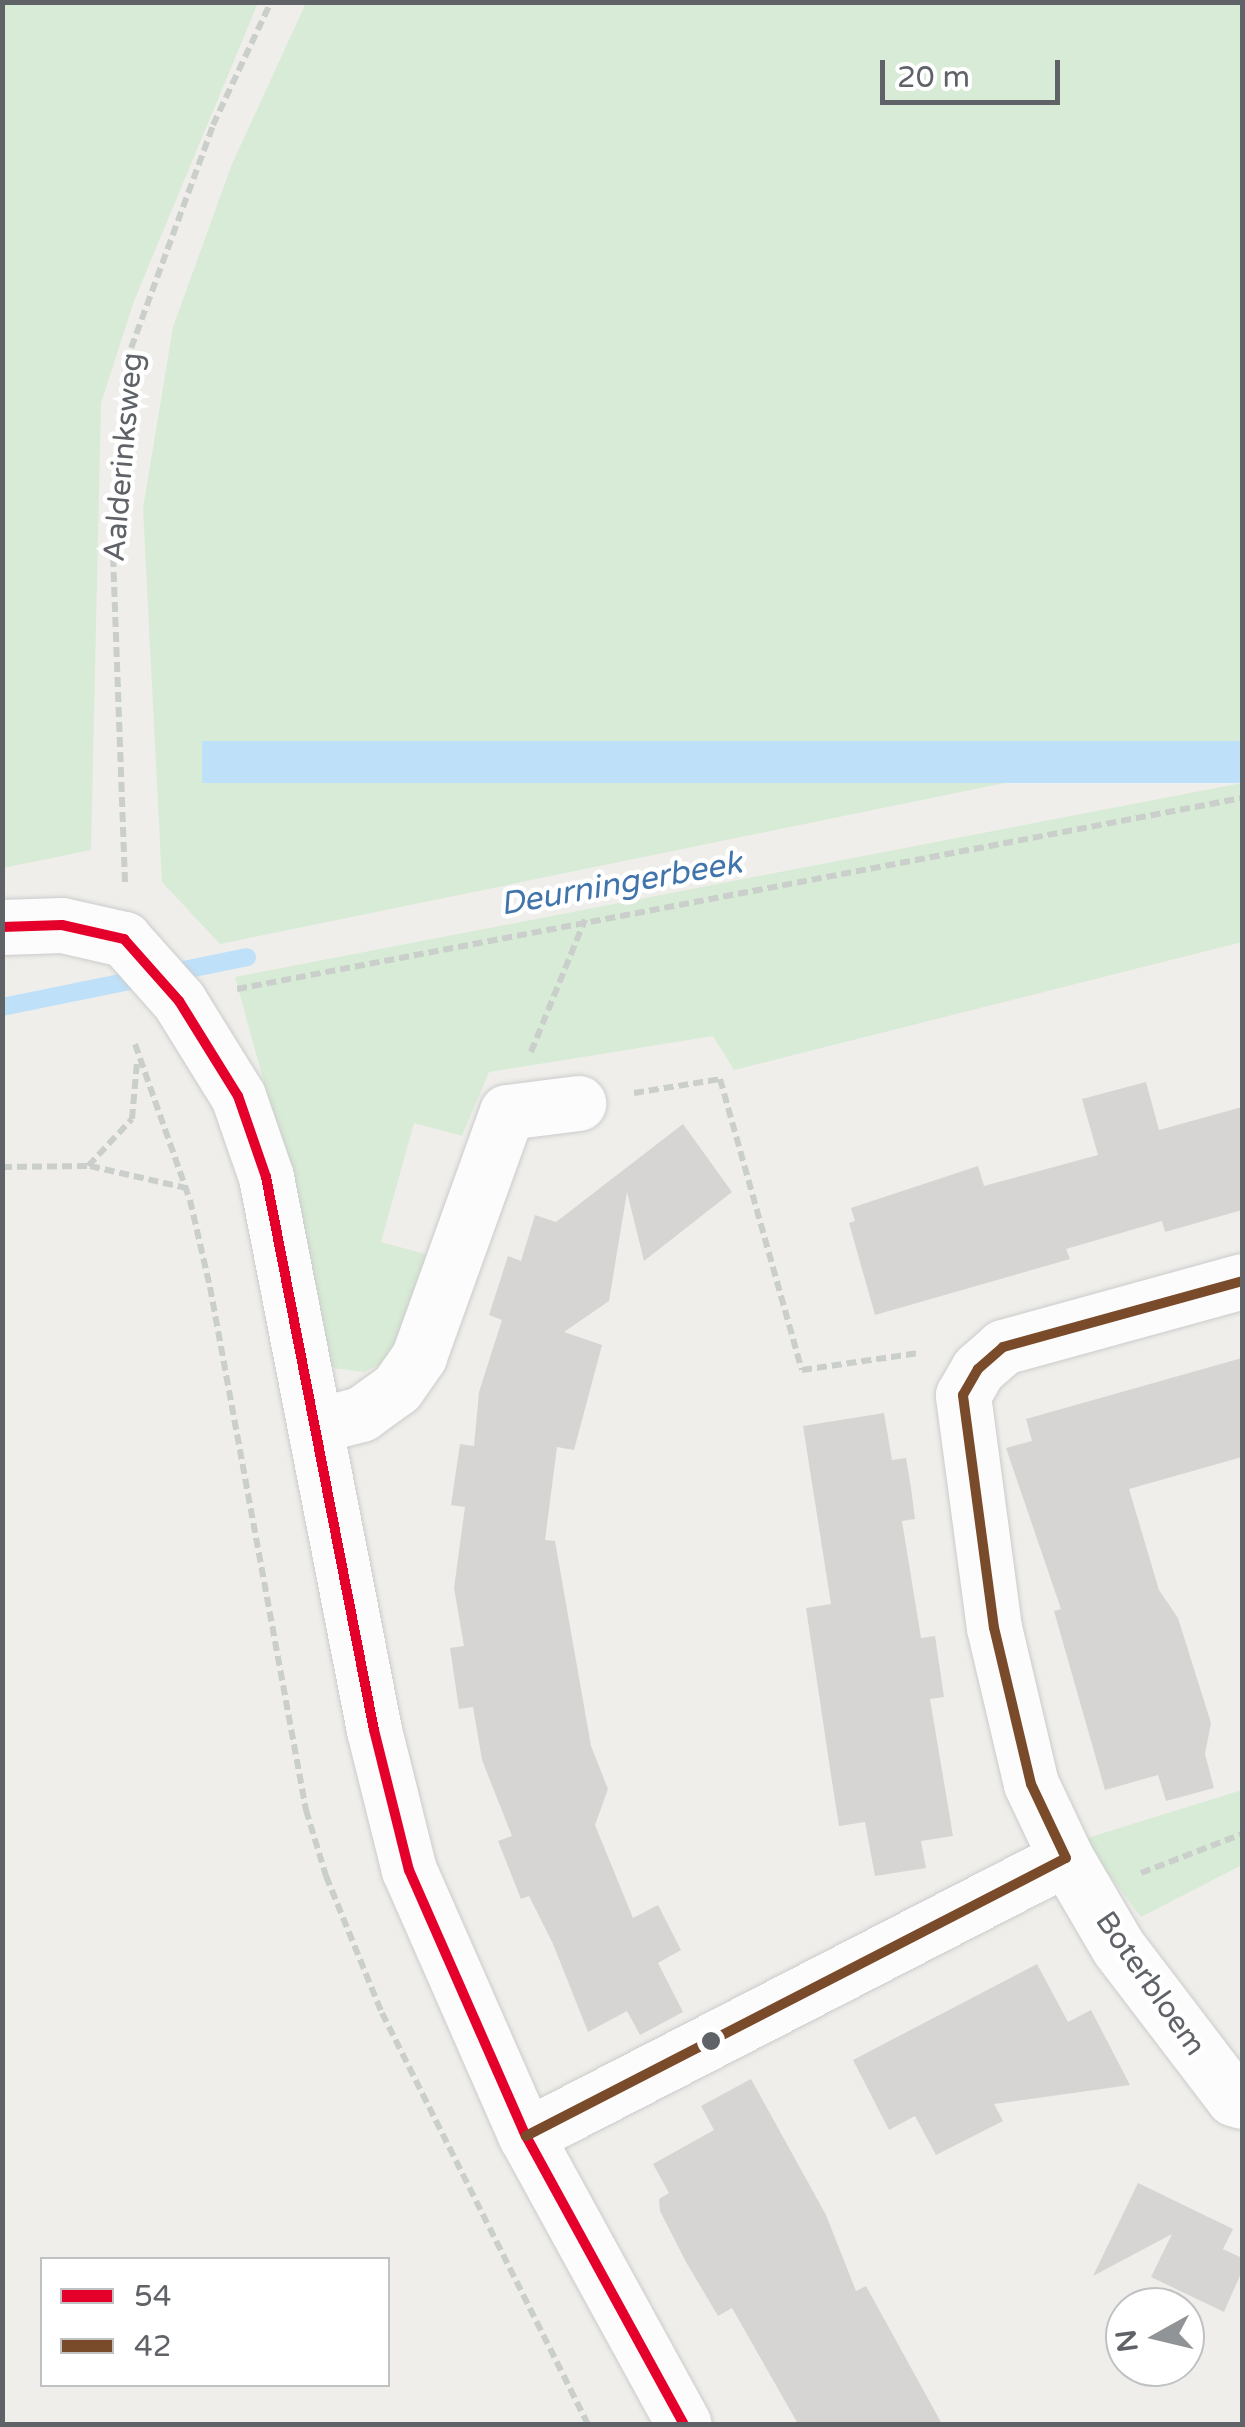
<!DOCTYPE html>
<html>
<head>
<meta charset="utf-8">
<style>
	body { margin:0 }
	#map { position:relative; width:1245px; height:2427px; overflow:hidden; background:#efeeea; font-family:"Varela Round",sans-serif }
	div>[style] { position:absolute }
	.green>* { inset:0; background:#d8ebd6 }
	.water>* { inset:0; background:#bfe0f9; transform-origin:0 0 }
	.stream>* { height:18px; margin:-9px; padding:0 9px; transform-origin:9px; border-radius:9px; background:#bfe0f9 }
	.building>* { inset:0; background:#d6d5d3 }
	.path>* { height:6px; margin-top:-3px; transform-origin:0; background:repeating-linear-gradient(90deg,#cacfcc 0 10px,transparent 0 15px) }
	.roads { filter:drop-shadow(0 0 2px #cbcccc) drop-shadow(0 0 2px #cbcccc) }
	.minor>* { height:55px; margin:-27.5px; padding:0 27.5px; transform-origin:27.5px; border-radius:27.5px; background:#fdfcfc }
	.tertiary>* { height:55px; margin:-27.5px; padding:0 27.5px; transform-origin:27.5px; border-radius:27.5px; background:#fdfcfc }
	.bus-1>* { height:10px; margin:-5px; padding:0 5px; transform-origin:5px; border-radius:5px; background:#e4002b }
	.bus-2>* { height:10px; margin:-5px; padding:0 5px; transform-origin:5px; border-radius:5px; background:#7a4b2a }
	.dots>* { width:28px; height:28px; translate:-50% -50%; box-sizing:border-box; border:5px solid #fff; border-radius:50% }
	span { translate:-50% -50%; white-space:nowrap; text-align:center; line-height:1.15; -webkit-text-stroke:9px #fff; paint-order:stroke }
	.street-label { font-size:30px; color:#5f6368 }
	.water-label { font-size:32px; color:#4174aa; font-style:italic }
	.frame { position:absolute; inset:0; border:5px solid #5f6368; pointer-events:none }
	.legend { position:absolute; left:40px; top:2257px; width:350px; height:130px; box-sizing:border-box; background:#fff; border:2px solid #bfc1c3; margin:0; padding:12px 18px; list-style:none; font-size:30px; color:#5f6368 }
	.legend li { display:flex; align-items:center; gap:20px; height:50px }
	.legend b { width:50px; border:2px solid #bfc1c3 }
	.north { position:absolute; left:1105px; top:2287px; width:100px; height:100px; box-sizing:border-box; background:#fff; border:2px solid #bfc1c3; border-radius:50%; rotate:262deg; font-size:28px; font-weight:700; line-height:40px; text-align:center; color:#5f6368 }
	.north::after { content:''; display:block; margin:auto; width:35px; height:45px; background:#919496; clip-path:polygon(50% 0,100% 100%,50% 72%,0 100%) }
	.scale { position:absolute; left:880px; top:60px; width:180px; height:45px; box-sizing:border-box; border:5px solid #5f6368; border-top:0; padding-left:12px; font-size:30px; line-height:35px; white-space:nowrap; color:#5f6368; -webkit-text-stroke:8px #fff; paint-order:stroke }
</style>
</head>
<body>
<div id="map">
	<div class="green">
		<i style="clip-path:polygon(3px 2px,258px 3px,134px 301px,101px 403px,91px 850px,3px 868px)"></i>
		<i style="clip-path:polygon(306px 3px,1242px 3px,1242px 741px,1043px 775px,220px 944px,162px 882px,143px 508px,173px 327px,232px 164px)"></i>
		<i style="clip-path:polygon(1242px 783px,1242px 942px,734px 1070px,713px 1036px,489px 1072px,462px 1136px,414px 1123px,381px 1242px,429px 1255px,404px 1335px,385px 1362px,364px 1372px,334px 1368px,321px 1350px,282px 1148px,235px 977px)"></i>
		<i style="clip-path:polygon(1242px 1790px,1242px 1865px,1141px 1917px,1100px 1863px,1068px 1844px)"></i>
	</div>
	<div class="water">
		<i style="left:1242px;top:741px;width:42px;height:1040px;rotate:90deg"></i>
	</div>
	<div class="stream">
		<i style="left:2px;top:1007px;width:250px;rotate:-11.5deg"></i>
	</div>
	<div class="building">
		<i style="clip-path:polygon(1146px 1082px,1159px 1130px,1242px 1107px,1242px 1210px,1165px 1232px,1162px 1221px,1066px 1249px,1070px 1259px,875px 1315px,849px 1223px,855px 1221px,851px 1208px,978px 1166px,984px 1186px,1098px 1155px,1082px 1099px)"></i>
		<i style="clip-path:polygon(683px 1124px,732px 1192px,644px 1261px,627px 1192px,609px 1301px,564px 1332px,602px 1345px,574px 1450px,557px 1447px,545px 1540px,555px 1541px,591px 1746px,608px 1789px,595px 1825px,633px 1918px,658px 1905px,681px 1950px,658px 1963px,683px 2012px,640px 2035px,627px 2011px,588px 2032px,553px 1944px,529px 1896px,521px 1899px,498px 1841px,512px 1836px,482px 1760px,473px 1707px,459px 1709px,450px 1648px,464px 1646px,454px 1588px,465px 1507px,451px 1505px,460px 1444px,474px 1446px,479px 1392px,502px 1320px,489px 1315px,508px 1256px,521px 1261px,535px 1215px,556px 1222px)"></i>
		<i style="clip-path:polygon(1242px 1358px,1242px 1457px,1129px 1489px,1159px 1590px,1178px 1618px,1211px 1723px,1205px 1754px,1214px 1788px,1166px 1801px,1158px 1775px,1105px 1790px,1054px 1611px,1061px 1609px,1006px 1448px,1032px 1441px,1026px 1419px)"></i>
		<i style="clip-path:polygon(884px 1413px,892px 1460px,906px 1458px,911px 1488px,915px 1519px,902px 1521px,921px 1638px,935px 1636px,944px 1697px,930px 1699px,953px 1836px,921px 1841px,926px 1868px,875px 1876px,865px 1822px,839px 1826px,831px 1775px,806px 1608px,831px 1604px,803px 1426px)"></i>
		<i style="clip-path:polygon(1037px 1964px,1068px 2022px,1091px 2010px,1130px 2085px,994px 2104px,1003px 2121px,936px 2155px,915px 2116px,889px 2130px,853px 2060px)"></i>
		<i style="clip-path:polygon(751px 2079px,826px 2215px,856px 2291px,866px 2286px,942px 2424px,798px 2424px,732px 2308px,718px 2316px,686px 2262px,660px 2211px,659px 2199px,669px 2193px,653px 2164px,714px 2130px,701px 2106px)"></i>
		<i style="clip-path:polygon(1138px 2183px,1233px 2229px,1223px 2249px,1242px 2258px,1242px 2271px,1224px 2312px,1151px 2277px,1172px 2234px,1093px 2276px)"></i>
	</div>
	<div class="path">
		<i style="left:125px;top:882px;width:333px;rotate:-92.1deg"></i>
		<i style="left:113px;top:549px;width:187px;rotate:-86deg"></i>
		<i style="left:126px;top:362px;width:252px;rotate:-69.8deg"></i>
		<i style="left:213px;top:125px;width:136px;rotate:-64.8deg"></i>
		<i style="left:237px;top:989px;width:1023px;rotate:-10.76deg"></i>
		<i style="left:135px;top:1044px;width:165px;rotate:70.6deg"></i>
		<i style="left:190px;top:1200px;width:89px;rotate:77.1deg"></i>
		<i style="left:210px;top:1287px;width:532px;rotate:79.6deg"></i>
		<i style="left:306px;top:1810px;width:69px;rotate:73.1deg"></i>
		<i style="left:326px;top:1876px;width:148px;rotate:67.8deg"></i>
		<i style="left:382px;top:2013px;width:460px;rotate:63.4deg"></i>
		<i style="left:531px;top:1052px;width:143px;rotate:-67.8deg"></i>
		<i style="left:634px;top:1093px;width:87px;rotate:-9.2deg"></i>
		<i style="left:720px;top:1079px;width:302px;rotate:74.3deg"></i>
		<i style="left:802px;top:1370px;width:118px;rotate:-8.3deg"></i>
		<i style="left:90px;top:1166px;width:98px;rotate:12.9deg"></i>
		<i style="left:2px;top:1167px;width:86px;rotate:-0.7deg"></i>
		<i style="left:88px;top:1166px;width:64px;rotate:-46.9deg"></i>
		<i style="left:132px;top:1119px;width:57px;rotate:-85deg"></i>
		<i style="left:1141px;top:1873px;width:108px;rotate:-21.1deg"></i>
	</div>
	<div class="roads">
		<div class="minor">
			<i style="left:315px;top:1426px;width:48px;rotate:-14.6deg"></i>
			<i style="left:361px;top:1414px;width:44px;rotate:-35.8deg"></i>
			<i style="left:397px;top:1388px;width:39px;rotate:-55deg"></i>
			<i style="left:419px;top:1356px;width:259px;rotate:-70.2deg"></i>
			<i style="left:507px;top:1112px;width:72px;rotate:-7.2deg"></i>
			<i style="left:1066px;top:1858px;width:103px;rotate:59.7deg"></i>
			<i style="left:1118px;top:1947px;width:190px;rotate:52.7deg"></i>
			<i style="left:1233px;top:2098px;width:9px;rotate:18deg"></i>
			<i style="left:526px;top:2136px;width:607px;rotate:-27.24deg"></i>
			<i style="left:1066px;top:1858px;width:82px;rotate:-115.3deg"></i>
			<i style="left:1031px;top:1784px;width:160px;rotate:-103.3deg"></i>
			<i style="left:994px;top:1628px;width:235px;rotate:-97.6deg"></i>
			<i style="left:963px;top:1395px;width:30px;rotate:-60deg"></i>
			<i style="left:978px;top:1369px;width:33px;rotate:-41deg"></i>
			<i style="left:1003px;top:1347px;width:248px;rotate:-15.4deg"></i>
		</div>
		<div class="tertiary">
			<i style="left:2px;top:927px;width:60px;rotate:-1.9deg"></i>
			<i style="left:62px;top:925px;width:64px;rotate:12.7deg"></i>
			<i style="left:124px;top:939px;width:83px;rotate:48.4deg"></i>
			<i style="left:179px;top:1001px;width:112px;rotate:58.2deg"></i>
			<i style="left:238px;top:1096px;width:86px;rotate:70.9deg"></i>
			<i style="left:266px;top:1177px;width:563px;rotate:78.95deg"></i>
			<i style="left:374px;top:1730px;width:144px;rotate:76deg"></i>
			<i style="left:409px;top:1870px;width:291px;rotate:66.3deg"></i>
			<i style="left:526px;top:2136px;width:328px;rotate:61.3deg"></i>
		</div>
	</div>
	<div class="bus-1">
		<i style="left:2px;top:927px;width:60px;rotate:-1.9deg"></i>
		<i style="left:62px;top:925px;width:64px;rotate:12.7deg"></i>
		<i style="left:124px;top:939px;width:83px;rotate:48.4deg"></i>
		<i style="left:179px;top:1001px;width:112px;rotate:58.2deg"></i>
		<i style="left:238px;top:1096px;width:86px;rotate:70.9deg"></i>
		<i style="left:266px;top:1177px;width:563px;rotate:78.95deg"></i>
		<i style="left:374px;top:1730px;width:144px;rotate:76deg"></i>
		<i style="left:409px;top:1870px;width:291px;rotate:66.3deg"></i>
		<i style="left:526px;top:2136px;width:328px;rotate:61.3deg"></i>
	</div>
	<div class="bus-2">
		<i style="left:526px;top:2136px;width:607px;rotate:-27.24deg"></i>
		<i style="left:1066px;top:1858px;width:82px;rotate:-115.3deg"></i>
		<i style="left:1031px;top:1784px;width:160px;rotate:-103.3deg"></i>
		<i style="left:994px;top:1628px;width:235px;rotate:-97.6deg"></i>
		<i style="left:963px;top:1395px;width:30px;rotate:-60deg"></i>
		<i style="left:978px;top:1369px;width:33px;rotate:-41deg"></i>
		<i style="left:1003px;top:1347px;width:248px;rotate:-15.4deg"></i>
	</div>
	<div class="dots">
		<i style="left:711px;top:2041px;background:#5f6368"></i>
	</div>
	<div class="street-label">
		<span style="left:124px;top:457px;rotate:-85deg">Aalderinksweg</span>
		<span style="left:1150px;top:1984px;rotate:55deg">Boterbloem</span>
	</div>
	<div class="water-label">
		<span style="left:621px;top:884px;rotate:-10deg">Deurningerbeek</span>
	</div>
	<div class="frame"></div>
	<ul class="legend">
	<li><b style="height:12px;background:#e4002b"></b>54</li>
	<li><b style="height:12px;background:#7a4b2a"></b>42</li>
	</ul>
	<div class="north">N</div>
	<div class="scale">20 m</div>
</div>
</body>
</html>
